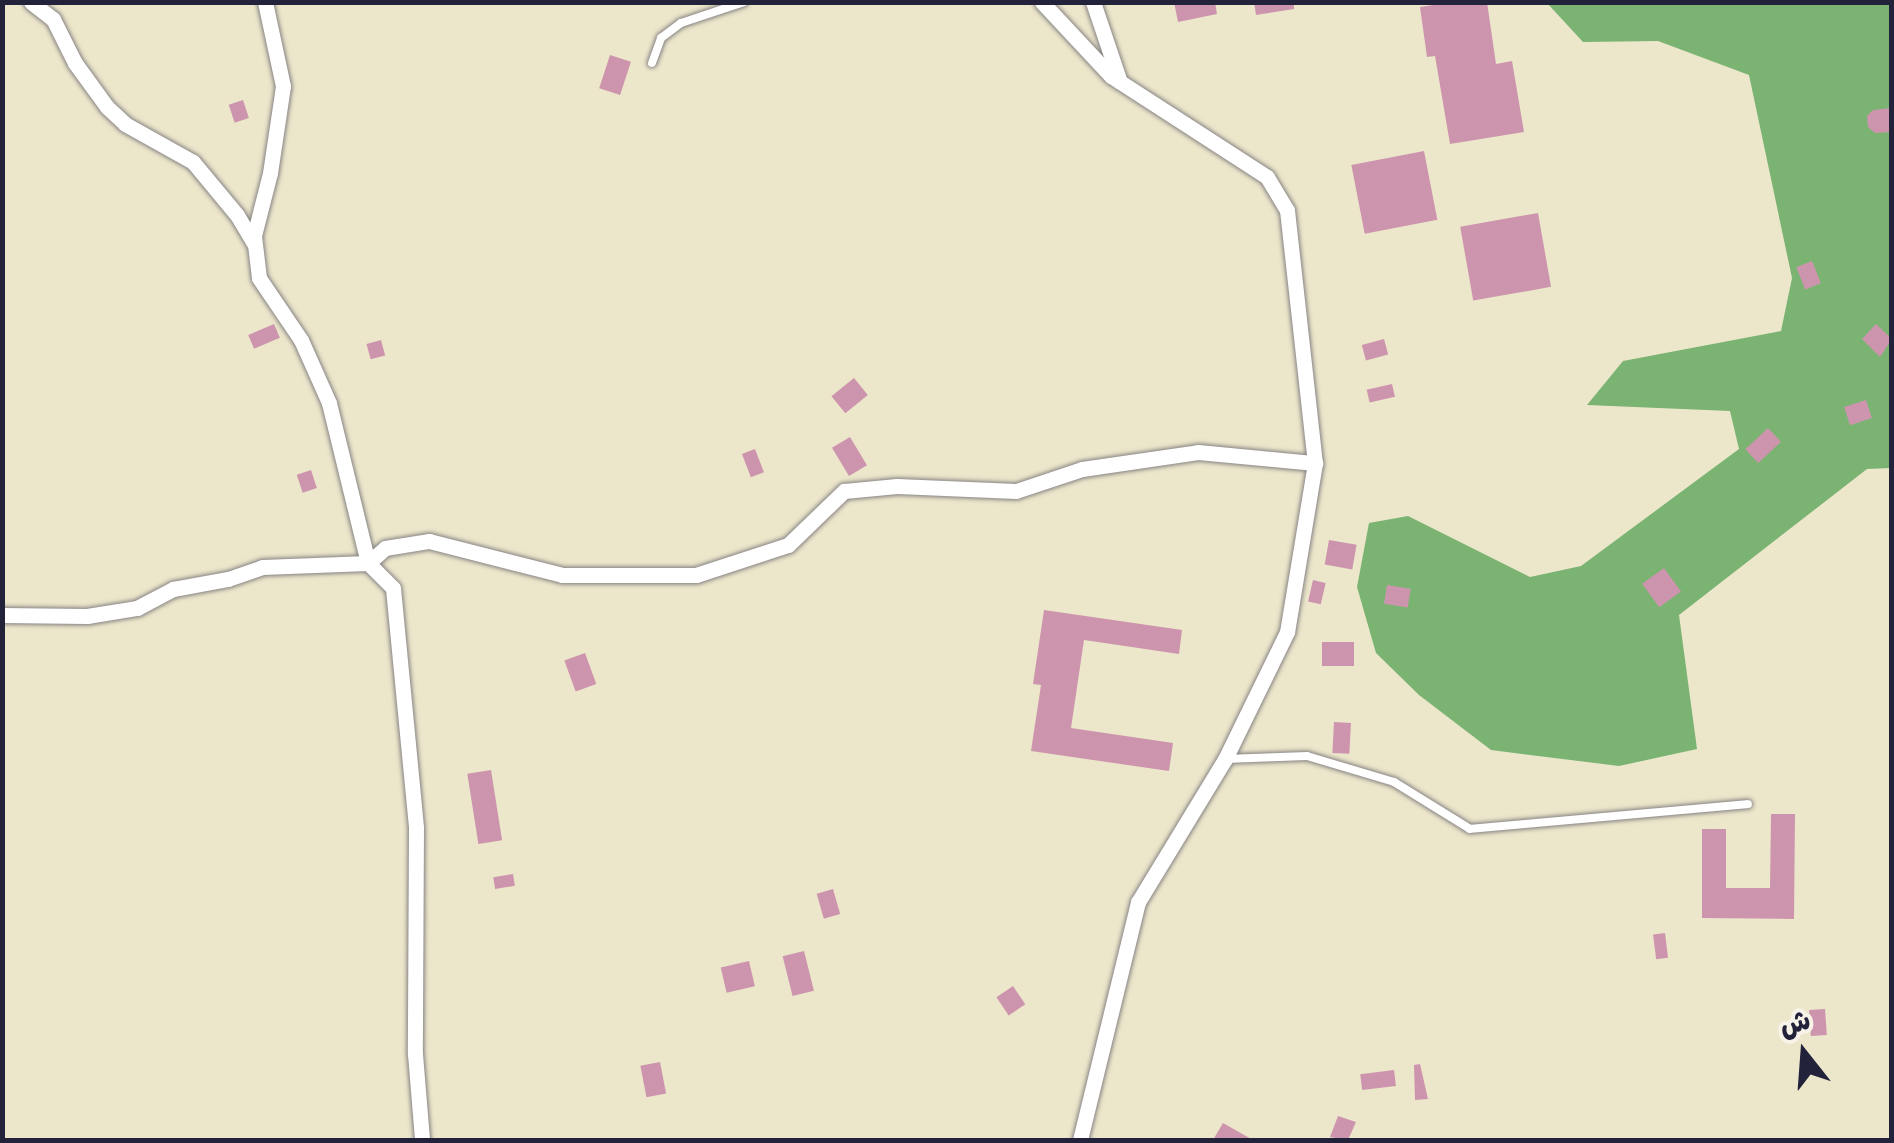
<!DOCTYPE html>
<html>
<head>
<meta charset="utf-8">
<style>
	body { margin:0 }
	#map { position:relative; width:1894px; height:1143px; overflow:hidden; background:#ece6cb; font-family:"Balsamiq Sans","Playpen Sans Arabic",sans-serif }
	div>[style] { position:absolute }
	.forest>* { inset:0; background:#7ab372 }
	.building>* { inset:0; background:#cd95ad; transform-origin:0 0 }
	.roads { filter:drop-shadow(0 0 2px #878483) drop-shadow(0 0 2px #878483) }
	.lane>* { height:8px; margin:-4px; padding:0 4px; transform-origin:4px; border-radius:4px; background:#fff }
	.street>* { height:15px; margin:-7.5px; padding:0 7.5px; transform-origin:7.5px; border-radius:7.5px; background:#fff }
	span { translate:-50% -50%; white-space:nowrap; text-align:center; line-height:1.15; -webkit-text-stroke:8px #f7f3e8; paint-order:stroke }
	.frame { position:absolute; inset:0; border:5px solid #22223b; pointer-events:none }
	.north { position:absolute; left:1754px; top:1003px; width:100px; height:100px; -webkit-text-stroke:8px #f7f3e8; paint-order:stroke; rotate:343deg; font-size:28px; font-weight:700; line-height:40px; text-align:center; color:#22223b }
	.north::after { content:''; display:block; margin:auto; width:35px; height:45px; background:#22223b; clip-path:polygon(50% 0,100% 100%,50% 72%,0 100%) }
</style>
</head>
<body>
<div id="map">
	<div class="forest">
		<i style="clip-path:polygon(1547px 3px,1891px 3px,1891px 468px,1867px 469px,1679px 615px,1697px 749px,1619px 766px,1491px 750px,1419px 695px,1376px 653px,1357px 587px,1369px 523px,1408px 516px,1530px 577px,1581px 566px,1739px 449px,1730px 411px,1587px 405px,1623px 361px,1781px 331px,1792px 278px,1749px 75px,1658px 41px,1583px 42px)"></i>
	</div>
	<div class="building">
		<i style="clip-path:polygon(1174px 2px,1215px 2px,1217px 14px,1178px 22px)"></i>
		<i style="clip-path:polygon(1254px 2px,1294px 2px,1294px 9px,1256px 15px)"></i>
		<i style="clip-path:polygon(1453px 2px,1487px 2px,1496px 64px,1512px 61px,1524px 132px,1450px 144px,1435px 56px,1427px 57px,1420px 7px)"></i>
		<i style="left:610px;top:55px;width:22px;height:35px;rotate:18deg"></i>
		<i style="left:243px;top:100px;width:19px;height:15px;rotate:72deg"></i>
		<i style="clip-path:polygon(1892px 108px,1892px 132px,1875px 133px,1868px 127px,1867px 116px,1873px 110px)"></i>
		<i style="left:1424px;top:151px;width:70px;height:74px;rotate:79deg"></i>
		<i style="left:1538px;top:213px;width:75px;height:79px;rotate:80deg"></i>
		<i style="left:1812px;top:261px;width:24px;height:17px;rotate:68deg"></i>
		<i style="left:274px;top:324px;width:15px;height:28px;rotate:67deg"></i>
		<i style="clip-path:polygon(1876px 324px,1892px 339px,1880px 357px,1862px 339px)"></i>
		<i style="left:1384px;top:339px;width:16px;height:23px;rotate:75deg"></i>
		<i style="left:381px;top:340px;width:16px;height:15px;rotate:75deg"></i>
		<i style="left:854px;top:378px;width:22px;height:29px;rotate:51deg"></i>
		<i style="left:1392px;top:384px;width:13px;height:26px;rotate:77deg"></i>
		<i style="left:1866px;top:400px;width:19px;height:23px;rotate:72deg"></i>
		<i style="left:1768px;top:428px;width:19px;height:31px;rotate:47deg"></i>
		<i style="left:850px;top:437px;width:33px;height:21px;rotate:59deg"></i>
		<i style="left:755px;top:449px;width:25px;height:14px;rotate:69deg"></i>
		<i style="left:311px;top:470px;width:19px;height:15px;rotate:72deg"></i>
		<i style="left:1329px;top:540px;width:28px;height:25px;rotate:10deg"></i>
		<i style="left:1664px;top:568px;width:29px;height:27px;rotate:54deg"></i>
		<i style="left:1313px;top:580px;width:13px;height:22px;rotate:13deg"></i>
		<i style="left:1387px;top:585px;width:24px;height:19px;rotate:9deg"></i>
		<i style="clip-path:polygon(1044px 610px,1182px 630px,1179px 654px,1084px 640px,1071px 728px,1173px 743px,1169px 771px,1031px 751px,1041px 685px,1033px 684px)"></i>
		<i style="left:1322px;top:642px;width:32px;height:24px"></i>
		<i style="left:585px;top:653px;width:33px;height:22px;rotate:70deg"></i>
		<i style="left:1334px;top:722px;width:17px;height:31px;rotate:3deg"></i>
		<i style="left:491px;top:770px;width:71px;height:24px;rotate:81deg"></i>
		<i style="clip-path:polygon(1771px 814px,1795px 814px,1794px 919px,1702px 918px,1702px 829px,1726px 829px,1726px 888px,1770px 888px)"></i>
		<i style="left:513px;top:874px;width:12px;height:20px;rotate:81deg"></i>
		<i style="left:833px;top:889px;width:26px;height:17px;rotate:74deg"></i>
		<i style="left:1665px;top:933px;width:25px;height:12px;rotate:83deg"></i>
		<i style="left:804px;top:951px;width:41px;height:22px;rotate:76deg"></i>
		<i style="left:749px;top:961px;width:26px;height:29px;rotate:77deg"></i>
		<i style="left:1013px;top:986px;width:22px;height:20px;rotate:56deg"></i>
		<i style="left:1825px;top:1009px;width:26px;height:16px;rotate:86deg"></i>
		<i style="left:660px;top:1062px;width:32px;height:20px;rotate:79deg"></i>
		<i style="clip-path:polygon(1420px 1064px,1428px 1099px,1415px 1100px,1414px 1065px)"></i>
		<i style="left:1394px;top:1070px;width:16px;height:34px;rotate:83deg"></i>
		<i style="clip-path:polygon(1338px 1116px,1356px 1122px,1348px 1140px,1330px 1137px)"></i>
		<i style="clip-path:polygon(1223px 1123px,1253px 1140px,1213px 1140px)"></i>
	</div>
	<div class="roads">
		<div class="lane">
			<i style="left:652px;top:63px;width:27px;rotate:-70deg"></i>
			<i style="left:661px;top:38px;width:25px;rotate:-37deg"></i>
			<i style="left:681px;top:23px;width:66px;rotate:-18.4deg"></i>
			<i style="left:1225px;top:759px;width:82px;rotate:-2.1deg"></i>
			<i style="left:1307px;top:756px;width:91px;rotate:16.6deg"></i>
			<i style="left:1394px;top:782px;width:89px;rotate:31.7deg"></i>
			<i style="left:1470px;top:829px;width:279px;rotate:-5.1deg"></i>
		</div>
		<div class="street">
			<i style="left:31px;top:2px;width:28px;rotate:38deg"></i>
			<i style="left:53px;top:19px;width:49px;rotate:63.4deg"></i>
			<i style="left:75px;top:63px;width:54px;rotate:54deg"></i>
			<i style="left:107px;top:107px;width:25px;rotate:43deg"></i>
			<i style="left:125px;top:124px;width:78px;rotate:29.2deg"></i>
			<i style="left:193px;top:162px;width:69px;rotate:50.3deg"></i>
			<i style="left:237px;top:215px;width:33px;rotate:59deg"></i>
			<i style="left:265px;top:2px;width:86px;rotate:77.9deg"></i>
			<i style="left:283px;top:86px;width:88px;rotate:98.5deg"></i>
			<i style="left:270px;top:173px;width:65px;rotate:104.3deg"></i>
			<i style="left:254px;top:236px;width:42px;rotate:83.2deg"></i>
			<i style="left:259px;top:278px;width:75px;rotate:55.9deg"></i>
			<i style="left:301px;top:340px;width:69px;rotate:66deg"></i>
			<i style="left:329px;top:403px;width:165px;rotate:76.3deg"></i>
			<i style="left:368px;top:563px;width:35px;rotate:45deg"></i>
			<i style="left:393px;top:588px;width:241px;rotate:84.5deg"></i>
			<i style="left:416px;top:828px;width:226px;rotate:90.3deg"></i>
			<i style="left:415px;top:1054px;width:86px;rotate:85.3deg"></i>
			<i style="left:1042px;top:2px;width:101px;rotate:47deg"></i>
			<i style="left:1111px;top:76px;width:186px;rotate:32.9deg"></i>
			<i style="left:1267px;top:177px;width:39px;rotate:59deg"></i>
			<i style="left:1287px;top:210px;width:255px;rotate:83.7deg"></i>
			<i style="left:1315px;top:463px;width:171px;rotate:99.4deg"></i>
			<i style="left:1287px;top:632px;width:141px;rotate:116deg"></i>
			<i style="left:1225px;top:759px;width:167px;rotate:121.3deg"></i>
			<i style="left:1138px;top:902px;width:245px;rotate:103.7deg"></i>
			<i style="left:1093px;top:2px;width:84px;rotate:71.4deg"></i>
			<i style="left:2px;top:615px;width:85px;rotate:0.7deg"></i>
			<i style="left:87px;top:616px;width:51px;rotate:-9.1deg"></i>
			<i style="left:137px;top:608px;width:41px;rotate:-27.8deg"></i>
			<i style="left:173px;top:589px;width:56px;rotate:-10.3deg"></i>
			<i style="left:228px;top:579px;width:36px;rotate:-19deg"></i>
			<i style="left:262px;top:567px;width:106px;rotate:-2.2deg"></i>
			<i style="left:368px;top:563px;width:23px;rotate:-41deg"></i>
			<i style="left:385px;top:548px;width:45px;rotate:-9deg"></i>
			<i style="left:429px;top:541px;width:137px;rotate:14.3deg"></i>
			<i style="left:562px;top:575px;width:134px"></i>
			<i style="left:696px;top:575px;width:97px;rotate:-18.1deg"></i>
			<i style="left:788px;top:545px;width:78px;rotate:-44deg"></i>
			<i style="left:844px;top:491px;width:53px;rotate:-5.4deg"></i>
			<i style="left:897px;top:486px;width:119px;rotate:2.4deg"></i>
			<i style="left:1016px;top:491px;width:70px;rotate:-18.4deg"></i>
			<i style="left:1082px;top:469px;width:117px;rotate:-8.3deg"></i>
			<i style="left:1198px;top:452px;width:118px;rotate:5.4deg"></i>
		</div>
	</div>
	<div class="frame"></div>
	<div class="north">ش</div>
</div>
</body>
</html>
